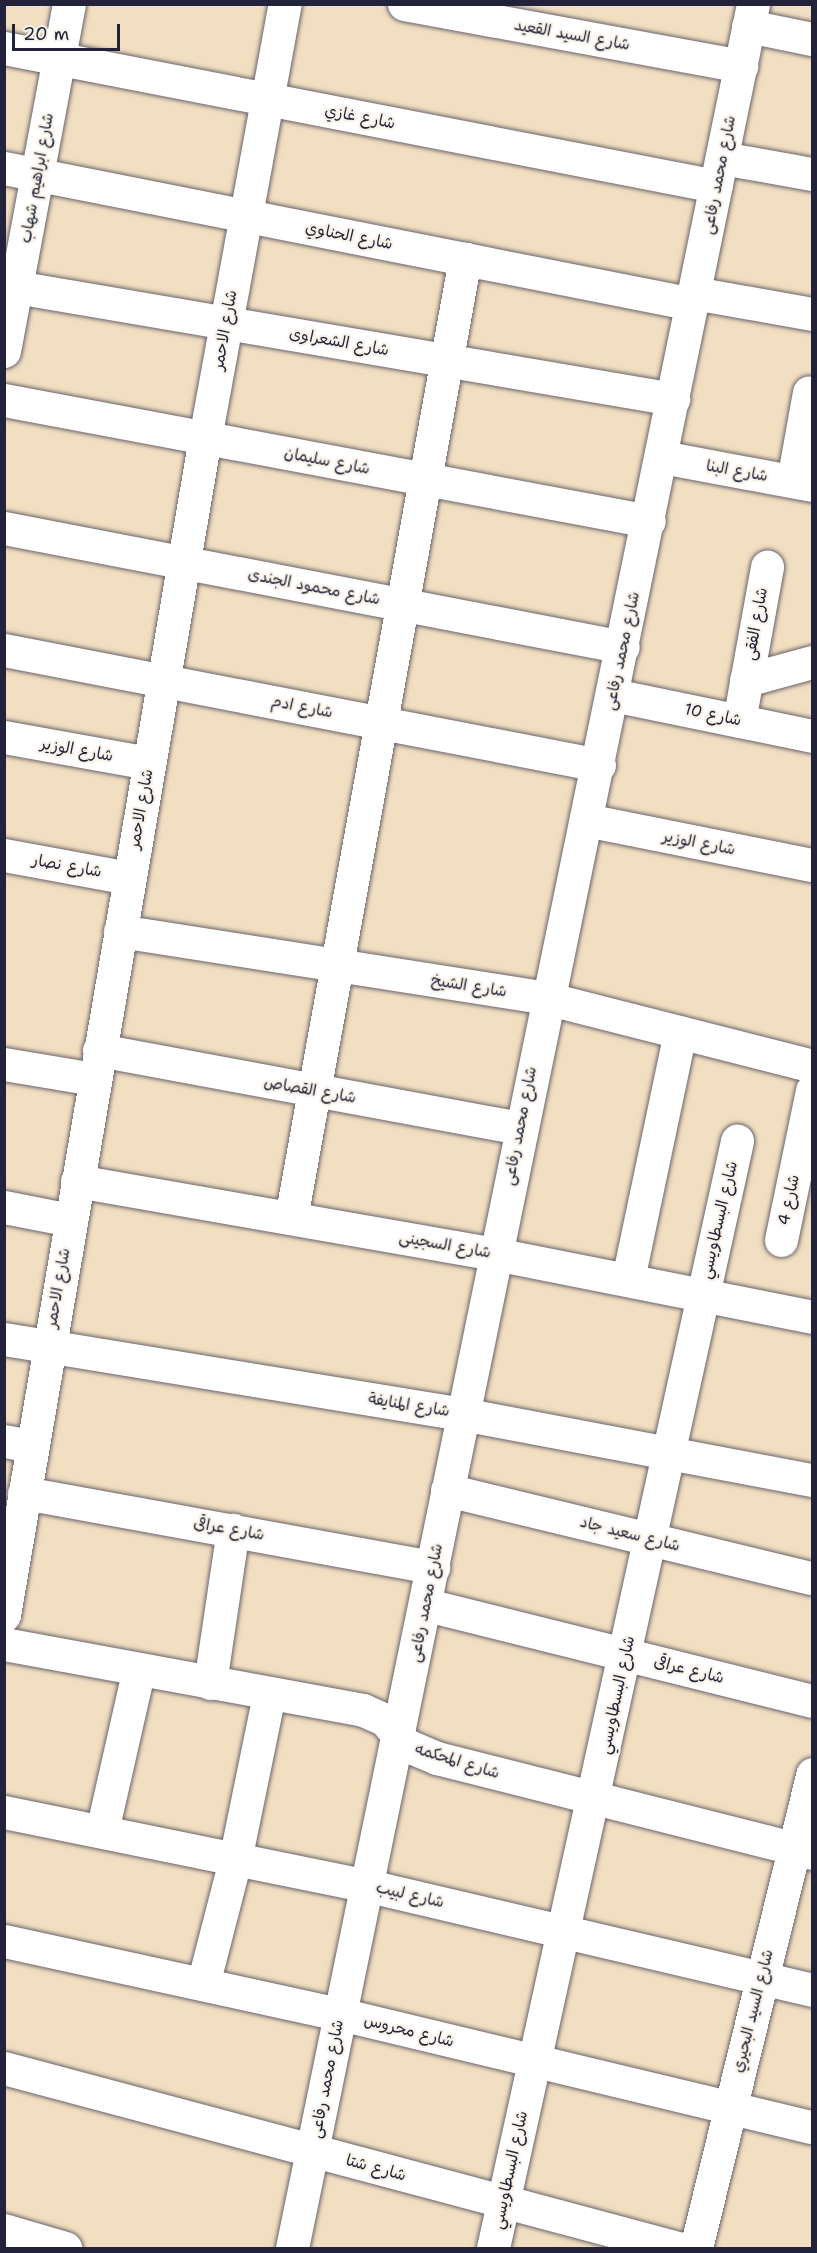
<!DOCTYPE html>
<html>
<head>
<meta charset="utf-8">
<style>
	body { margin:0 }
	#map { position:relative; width:817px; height:2253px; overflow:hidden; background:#f2dfc2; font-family:"Shantell Sans","Playpen Sans Arabic",sans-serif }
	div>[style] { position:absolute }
	.roads { filter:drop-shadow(0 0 2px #6b646a) drop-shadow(0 0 2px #6b646a) }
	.minor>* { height:33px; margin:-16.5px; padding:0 16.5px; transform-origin:16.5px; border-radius:16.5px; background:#fff }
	span { translate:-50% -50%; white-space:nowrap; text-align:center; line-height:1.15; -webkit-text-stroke:4.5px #f7f3e8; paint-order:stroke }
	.street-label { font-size:16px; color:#22223b }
	.frame { position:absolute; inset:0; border:6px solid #22223b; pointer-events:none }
	.scale { position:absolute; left:12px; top:24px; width:108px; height:27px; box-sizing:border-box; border:3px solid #22223b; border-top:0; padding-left:8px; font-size:18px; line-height:21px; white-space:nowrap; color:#22223b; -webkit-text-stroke:4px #f7f3e8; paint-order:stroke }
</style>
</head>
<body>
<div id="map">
	<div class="roads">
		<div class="minor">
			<i style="left:404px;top:4px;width:343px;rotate:10.4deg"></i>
			<i style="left:748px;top:26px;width:65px;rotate:11.5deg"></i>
			<i style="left:4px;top:48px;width:725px;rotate:10.97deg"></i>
			<i style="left:722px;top:158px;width:91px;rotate:10.1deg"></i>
			<i style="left:4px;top:168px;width:702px;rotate:11.17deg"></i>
			<i style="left:4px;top:285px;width:679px;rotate:9.67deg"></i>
			<i style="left:694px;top:293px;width:120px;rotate:10.1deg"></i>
			<i style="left:4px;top:351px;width:353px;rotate:-79.4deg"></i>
			<i style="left:4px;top:400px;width:656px;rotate:10.63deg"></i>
			<i style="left:662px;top:457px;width:153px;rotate:10.6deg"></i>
			<i style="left:793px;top:481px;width:90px;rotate:-79.8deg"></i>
			<i style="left:4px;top:528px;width:630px;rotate:10.88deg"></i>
			<i style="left:4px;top:650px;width:606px;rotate:10.94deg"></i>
			<i style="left:746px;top:680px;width:68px;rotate:-15.3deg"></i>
			<i style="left:613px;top:695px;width:203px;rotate:11.6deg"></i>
			<i style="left:739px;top:721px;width:157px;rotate:-79.7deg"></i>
			<i style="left:4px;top:737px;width:147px;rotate:10.2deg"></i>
			<i style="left:586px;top:820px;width:230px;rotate:11.3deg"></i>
			<i style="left:4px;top:855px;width:127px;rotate:10.4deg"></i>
			<i style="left:120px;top:931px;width:431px;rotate:8.9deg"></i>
			<i style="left:546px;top:998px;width:275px;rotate:14.3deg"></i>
			<i style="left:99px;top:1050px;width:428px;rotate:10.5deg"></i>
			<i style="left:4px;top:1064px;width:91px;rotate:9.5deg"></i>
			<i style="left:77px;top:1181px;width:424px;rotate:9.9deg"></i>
			<i style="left:495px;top:1254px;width:323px;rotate:11.2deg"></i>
			<i style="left:4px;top:1207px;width:67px;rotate:11.1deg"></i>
			<i style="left:291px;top:1218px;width:975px;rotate:-79.72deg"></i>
			<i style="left:781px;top:1240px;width:153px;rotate:-78.3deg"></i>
			<i style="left:628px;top:1279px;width:252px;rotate:-78.1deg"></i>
			<i style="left:4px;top:1339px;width:464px;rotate:9.3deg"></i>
			<i style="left:462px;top:1414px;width:356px;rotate:10.7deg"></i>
			<i style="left:4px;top:1441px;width:28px;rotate:10deg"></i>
			<i style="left:447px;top:1490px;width:375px;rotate:13.6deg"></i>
			<i style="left:24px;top:1493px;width:416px;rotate:10.3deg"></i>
			<i style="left:427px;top:1605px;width:397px;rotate:14deg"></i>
			<i style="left:4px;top:1615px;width:1194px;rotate:-80.31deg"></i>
			<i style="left:205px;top:438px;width:441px;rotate:-79.6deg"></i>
			<i style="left:4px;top:1644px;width:365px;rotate:10.4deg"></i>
			<i style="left:363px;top:1710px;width:24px;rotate:24deg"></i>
			<i style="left:385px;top:1720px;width:33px;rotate:50deg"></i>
			<i style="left:406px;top:1745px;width:34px;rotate:23deg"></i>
			<i style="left:437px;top:1758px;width:387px;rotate:14.2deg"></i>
			<i style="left:210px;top:1683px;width:155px;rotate:-81.5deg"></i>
			<i style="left:4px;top:1812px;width:372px;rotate:11.5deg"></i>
			<i style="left:369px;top:1886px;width:455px;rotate:13.2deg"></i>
			<i style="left:102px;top:1831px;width:163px;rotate:-77.2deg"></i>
			<i style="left:4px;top:1941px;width:344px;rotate:12.3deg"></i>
			<i style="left:340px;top:2014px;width:485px;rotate:13.5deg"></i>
			<i style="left:203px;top:1984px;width:128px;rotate:-75.5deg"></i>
			<i style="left:235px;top:1860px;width:169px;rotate:-78.4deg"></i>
			<i style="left:4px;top:2068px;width:698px;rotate:14.95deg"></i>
			<i style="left:4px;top:2230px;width:64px;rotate:16.4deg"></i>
			<i style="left:292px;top:2248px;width:2291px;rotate:-78.39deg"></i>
			<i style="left:493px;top:2248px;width:1134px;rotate:-77.57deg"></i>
			<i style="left:696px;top:2248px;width:488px;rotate:-76.2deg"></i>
		</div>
	</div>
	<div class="street-label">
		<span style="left:572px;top:35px;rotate:10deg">شارع السيد القعيد</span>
		<span style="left:360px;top:117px;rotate:11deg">شارع غازي</span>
		<span style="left:719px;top:175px;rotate:-79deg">شارع محمد رفاعى</span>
		<span style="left:37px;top:178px;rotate:-80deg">شارع ابراهيم شهاب</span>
		<span style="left:349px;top:236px;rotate:11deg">شارع الحناوي</span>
		<span style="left:225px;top:330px;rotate:-80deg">شارع الاحمر</span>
		<span style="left:339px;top:342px;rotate:10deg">شارع الشعراوى</span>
		<span style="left:327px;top:461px;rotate:11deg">شارع سليمان</span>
		<span style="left:737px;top:471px;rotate:10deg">شارع البنا</span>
		<span style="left:314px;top:587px;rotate:11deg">شارع محمود الجندى</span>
		<span style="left:756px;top:624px;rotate:-80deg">شارع الفقى</span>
		<span style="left:622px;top:651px;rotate:-78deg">شارع محمد رفاعى</span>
		<span style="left:302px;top:707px;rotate:11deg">شارع ادم</span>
		<span style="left:713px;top:715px;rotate:12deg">شارع 10</span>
		<span style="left:77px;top:750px;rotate:10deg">شارع الوزير</span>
		<span style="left:141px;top:809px;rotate:-80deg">شارع الاحمر</span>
		<span style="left:699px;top:843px;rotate:11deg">شارع الوزير</span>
		<span style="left:67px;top:866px;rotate:10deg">شارع نصار</span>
		<span style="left:469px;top:986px;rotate:9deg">شارع الشيخ</span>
		<span style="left:310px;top:1090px;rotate:10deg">شارع القصاص</span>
		<span style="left:520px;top:1126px;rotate:-79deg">شارع محمد رفاعى</span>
		<span style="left:789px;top:1200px;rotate:-78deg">شارع 4</span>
		<span style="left:719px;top:1220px;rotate:-77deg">شارع البسطاويسي</span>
		<span style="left:445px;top:1245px;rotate:10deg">شارع السجينى</span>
		<span style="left:58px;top:1288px;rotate:-80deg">شارع الاحمر</span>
		<span style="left:409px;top:1405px;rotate:9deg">شارع المنايفة</span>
		<span style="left:229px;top:1529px;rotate:10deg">شارع عراقى</span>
		<span style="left:630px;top:1534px;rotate:14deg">شارع سعيد جاد</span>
		<span style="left:426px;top:1603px;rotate:-79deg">شارع محمد رفاعى</span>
		<span style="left:689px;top:1670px;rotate:14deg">شارع عراقى</span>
		<span style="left:617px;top:1695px;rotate:-78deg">شارع البسطاويسي</span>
		<span style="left:457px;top:1761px;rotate:17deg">شارع المحكمه</span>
		<span style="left:410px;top:1895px;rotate:13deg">شارع لبيب</span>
		<span style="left:753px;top:2011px;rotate:-76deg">شارع السيد البحيري</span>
		<span style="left:409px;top:2031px;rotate:14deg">شارع محروس</span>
		<span style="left:327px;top:2079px;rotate:-79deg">شارع محمد رفاعى</span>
		<span style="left:376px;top:2168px;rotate:15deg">شارع شتا</span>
		<span style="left:510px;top:2170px;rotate:-78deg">شارع البسطاويسي</span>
	</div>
	<div class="frame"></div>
	<div class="scale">20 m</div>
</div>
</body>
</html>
